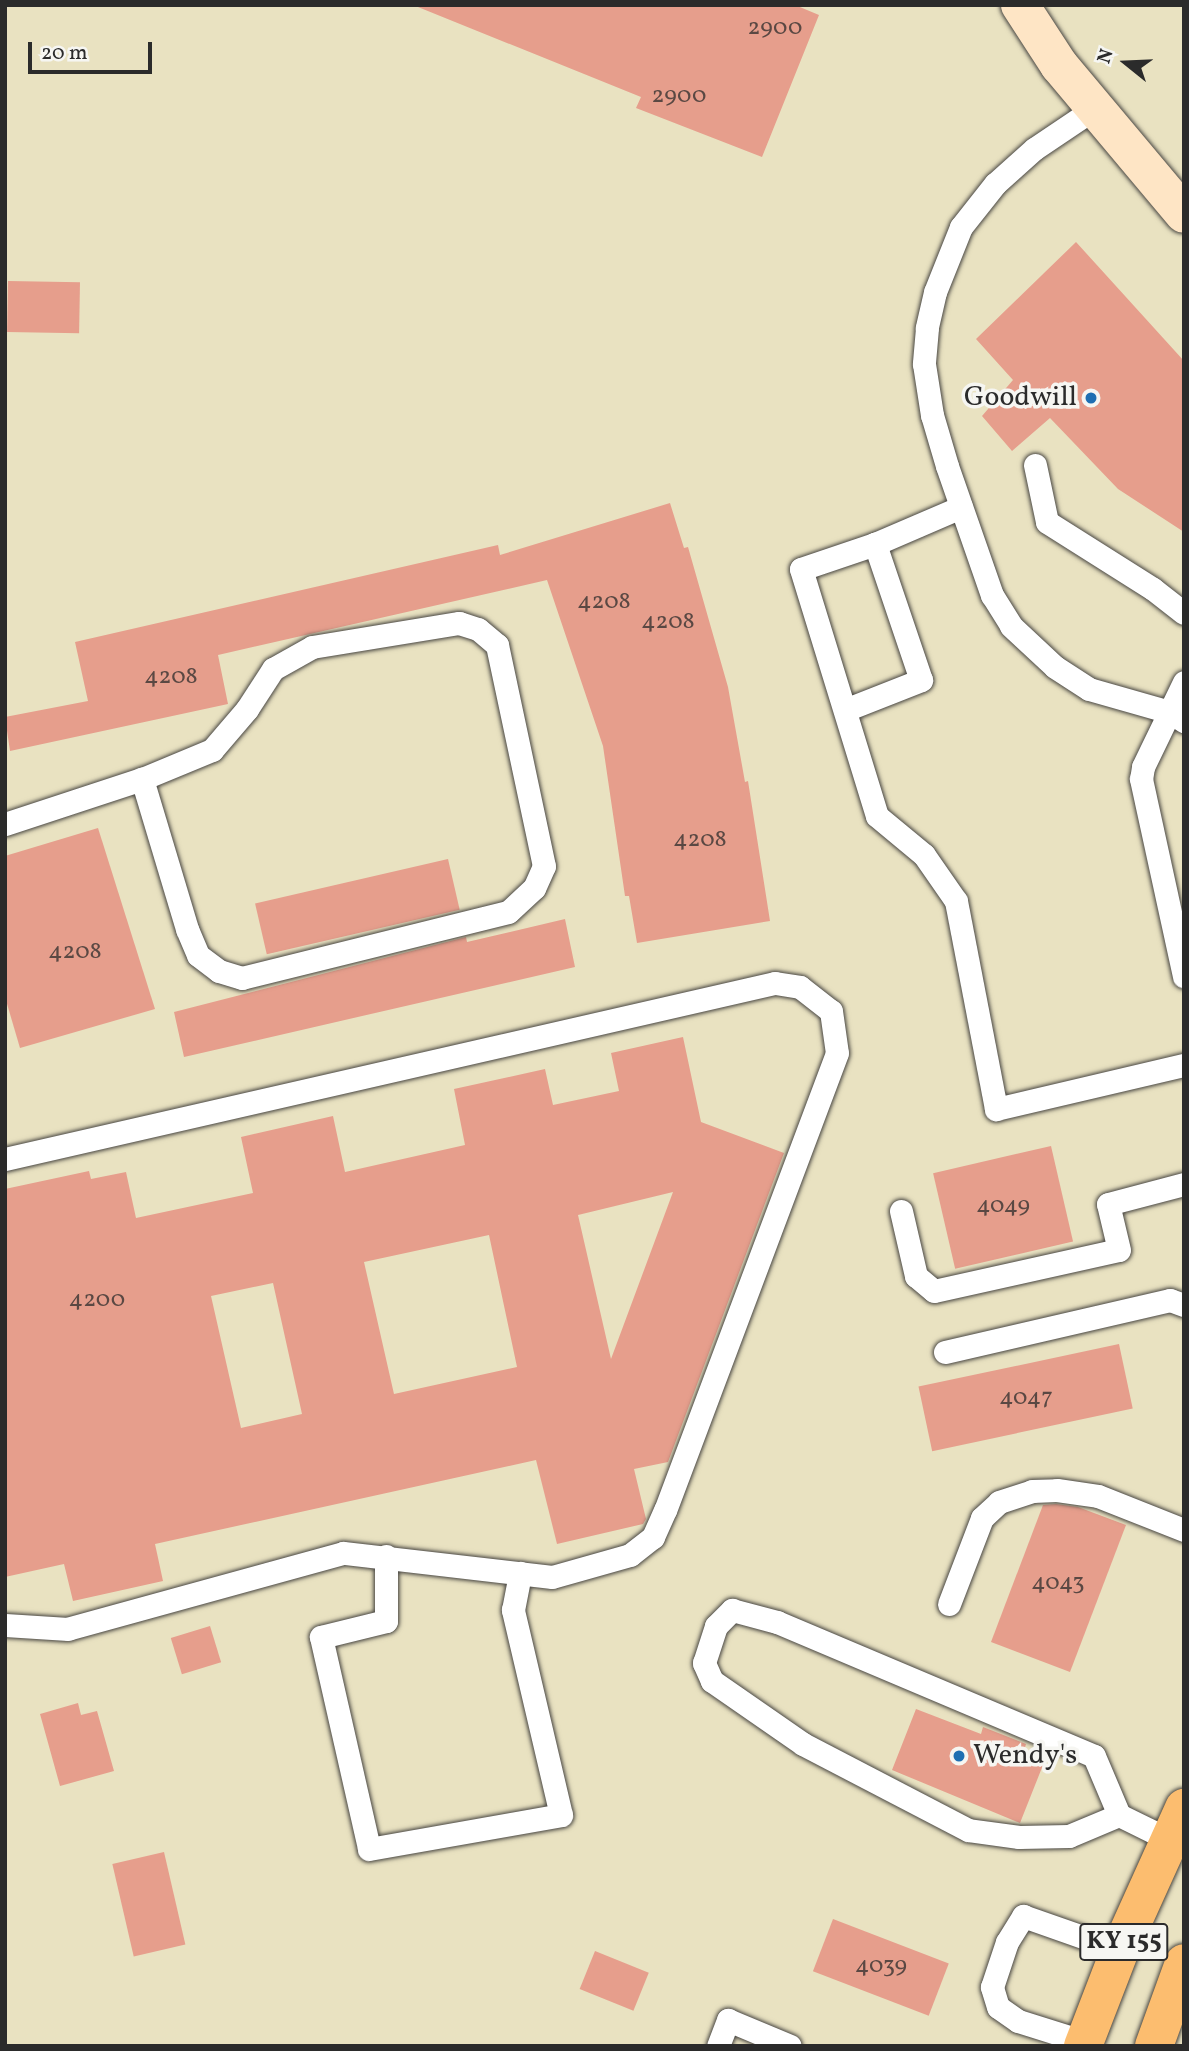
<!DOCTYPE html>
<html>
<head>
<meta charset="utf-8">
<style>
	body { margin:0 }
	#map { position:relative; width:1189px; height:2051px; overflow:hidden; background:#e9e2c1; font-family:Vollkorn,serif }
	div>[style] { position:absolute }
	.building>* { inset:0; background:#e69e8c; transform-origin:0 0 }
	.roads { filter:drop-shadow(0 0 2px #484642) drop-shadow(0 0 2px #484642) }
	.lane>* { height:23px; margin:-11.5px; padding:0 11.5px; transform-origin:11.5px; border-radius:11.5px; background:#fff }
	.secondary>* { height:38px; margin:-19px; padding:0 19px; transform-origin:19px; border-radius:19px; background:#fee5c5 }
	.primary>* { height:38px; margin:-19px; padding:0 19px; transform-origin:19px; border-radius:19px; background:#fcbd6f }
	.dots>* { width:19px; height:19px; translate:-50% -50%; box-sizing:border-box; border:4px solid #f6f6f2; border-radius:50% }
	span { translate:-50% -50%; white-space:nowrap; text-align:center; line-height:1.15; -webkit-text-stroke:7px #f6f6f2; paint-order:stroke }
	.number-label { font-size:24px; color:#5a4843 }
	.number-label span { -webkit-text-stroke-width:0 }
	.shield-label span { padding:2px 5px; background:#f6f6f2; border:2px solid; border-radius:5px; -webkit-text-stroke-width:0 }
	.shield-label { font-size:26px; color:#2b2b2b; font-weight:700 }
	.poi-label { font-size:28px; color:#2b2b2b }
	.right { translate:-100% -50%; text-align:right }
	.left { translate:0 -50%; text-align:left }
	.frame { position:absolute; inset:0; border:7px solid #2b2b2b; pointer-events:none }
	.north { position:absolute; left:1091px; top:28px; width:70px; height:70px; -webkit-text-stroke:5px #f6f6f2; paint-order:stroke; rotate:288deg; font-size:19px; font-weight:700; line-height:28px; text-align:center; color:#2b2b2b }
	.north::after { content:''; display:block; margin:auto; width:24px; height:32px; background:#2b2b2b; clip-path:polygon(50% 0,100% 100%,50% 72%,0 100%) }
	.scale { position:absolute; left:28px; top:42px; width:124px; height:32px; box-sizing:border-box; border:4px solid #2b2b2b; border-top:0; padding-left:9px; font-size:21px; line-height:24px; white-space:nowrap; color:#2b2b2b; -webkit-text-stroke:5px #f6f6f2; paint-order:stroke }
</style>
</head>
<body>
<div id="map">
	<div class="building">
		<i style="clip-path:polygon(413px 5px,795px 5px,819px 15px,762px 157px,636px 108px,641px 97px)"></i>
		<i style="clip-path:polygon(1076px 242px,1184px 361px,1184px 532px,1118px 489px,1050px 418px,1012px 451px,982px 416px,1013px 380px,976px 339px)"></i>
		<i style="left:8px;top:281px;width:72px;height:51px;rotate:1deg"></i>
		<i style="clip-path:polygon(670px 503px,684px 548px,688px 547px,728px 687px,745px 782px,748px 781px,770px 921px,637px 943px,629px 896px,625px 896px,603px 746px,547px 580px,218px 655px,228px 704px,10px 751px,5px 717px,88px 701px,75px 642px,498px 545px,500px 555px)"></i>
		<i style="clip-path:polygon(98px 828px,155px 1009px,20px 1048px,5px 997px,5px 856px)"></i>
		<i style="left:448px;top:859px;width:52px;height:198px;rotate:77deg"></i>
		<i style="clip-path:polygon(565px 919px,575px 967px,184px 1057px,174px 1012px,466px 937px,467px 942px)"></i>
		<i style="clip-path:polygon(evenodd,683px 1037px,701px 1122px,784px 1153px,668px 1462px,634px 1469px,646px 1519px,643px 1524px,557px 1544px,536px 1460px,155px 1544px,163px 1581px,73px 1601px,64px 1564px,5px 1577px,5px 1189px,89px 1171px,91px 1179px,126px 1172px,136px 1218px,253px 1193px,241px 1137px,333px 1116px,345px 1172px,465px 1145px,454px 1089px,545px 1069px,553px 1105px,619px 1091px,611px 1053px,683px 1037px,673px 1192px,611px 1359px,578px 1215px,673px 1192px,683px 1037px,489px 1235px,517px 1367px,394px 1394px,364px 1262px,489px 1235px,683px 1037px,273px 1283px,302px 1414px,241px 1428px,211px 1296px,273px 1283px)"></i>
		<i style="left:1051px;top:1146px;width:98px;height:121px;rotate:77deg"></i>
		<i style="left:1119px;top:1344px;width:66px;height:205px;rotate:78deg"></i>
		<i style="clip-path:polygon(1056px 1504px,1078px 1507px,1126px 1525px,1070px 1672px,991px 1642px,1043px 1505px)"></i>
		<i style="left:210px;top:1626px;width:38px;height:41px;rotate:73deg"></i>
		<i style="clip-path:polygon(78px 1703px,81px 1715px,97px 1711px,114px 1771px,60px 1786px,40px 1714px)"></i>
		<i style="clip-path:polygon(916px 1709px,981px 1734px,983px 1727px,1026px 1744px,1024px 1751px,1045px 1760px,1020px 1823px,892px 1770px)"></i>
		<i style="left:164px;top:1852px;width:95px;height:53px;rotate:77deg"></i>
		<i style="left:833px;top:1919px;width:124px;height:56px;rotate:21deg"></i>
		<i style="left:595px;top:1951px;width:58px;height:41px;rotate:22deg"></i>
	</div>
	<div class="roads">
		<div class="lane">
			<i style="left:1095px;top:108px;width:73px;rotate:146.1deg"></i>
			<i style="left:1034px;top:149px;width:52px;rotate:138.1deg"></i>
			<i style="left:995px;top:184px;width:55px;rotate:128.3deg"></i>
			<i style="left:961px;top:227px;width:70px;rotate:111.8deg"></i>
			<i style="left:935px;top:292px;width:37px;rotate:103deg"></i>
			<i style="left:927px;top:328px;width:36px;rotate:95deg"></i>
			<i style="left:924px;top:364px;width:52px;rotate:81.1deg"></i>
			<i style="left:932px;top:415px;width:53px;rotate:73.6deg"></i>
			<i style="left:947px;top:466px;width:137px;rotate:70.8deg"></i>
			<i style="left:992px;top:595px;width:36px;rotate:58deg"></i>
			<i style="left:1011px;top:626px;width:60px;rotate:43deg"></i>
			<i style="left:1055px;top:667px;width:40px;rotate:32.9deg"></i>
			<i style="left:1089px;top:689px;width:84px;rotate:15.9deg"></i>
			<i style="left:1170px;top:712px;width:17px;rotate:33deg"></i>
			<i style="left:1035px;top:465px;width:58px;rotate:78.1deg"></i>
			<i style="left:1047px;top:522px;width:125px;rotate:32.3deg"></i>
			<i style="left:1153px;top:589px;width:39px;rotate:38deg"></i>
			<i style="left:961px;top:507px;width:94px;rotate:156.7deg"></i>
			<i style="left:875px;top:544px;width:78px;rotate:161.3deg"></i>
			<i style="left:801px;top:569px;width:258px;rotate:72.9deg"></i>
			<i style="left:877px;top:816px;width:61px;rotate:39.7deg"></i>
			<i style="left:924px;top:855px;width:56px;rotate:55.2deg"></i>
			<i style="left:956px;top:901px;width:212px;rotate:79.1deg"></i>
			<i style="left:996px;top:1109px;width:193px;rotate:-13.2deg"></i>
			<i style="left:1184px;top:682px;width:94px;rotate:115.8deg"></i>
			<i style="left:1143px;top:767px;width:12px;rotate:99deg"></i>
			<i style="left:1141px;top:779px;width:202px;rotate:77.7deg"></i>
			<i style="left:845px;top:710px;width:82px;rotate:-21.5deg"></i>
			<i style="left:921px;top:680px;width:144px;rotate:-108.7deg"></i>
			<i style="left:5px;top:824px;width:144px;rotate:-18.2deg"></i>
			<i style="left:142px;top:779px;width:76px;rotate:-22.5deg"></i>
			<i style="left:212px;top:750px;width:54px;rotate:-49.5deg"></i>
			<i style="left:247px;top:709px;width:48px;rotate:-57deg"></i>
			<i style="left:273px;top:669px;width:45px;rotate:-29.4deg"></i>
			<i style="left:312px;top:647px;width:149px;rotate:-9.3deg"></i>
			<i style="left:459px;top:623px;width:20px;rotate:18deg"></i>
			<i style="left:478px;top:629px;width:25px;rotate:40deg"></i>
			<i style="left:497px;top:645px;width:226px;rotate:78deg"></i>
			<i style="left:544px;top:866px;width:24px;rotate:114deg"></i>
			<i style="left:534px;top:888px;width:35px;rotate:137deg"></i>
			<i style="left:508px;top:912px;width:274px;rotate:166.1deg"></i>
			<i style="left:242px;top:978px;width:24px;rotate:-163deg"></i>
			<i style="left:219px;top:971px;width:26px;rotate:-143deg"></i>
			<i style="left:198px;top:955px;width:28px;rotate:-113deg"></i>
			<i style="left:187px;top:929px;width:157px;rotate:-106.7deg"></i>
			<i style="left:5px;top:1159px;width:790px;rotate:-12.88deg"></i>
			<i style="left:775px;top:983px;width:25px;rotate:9deg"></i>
			<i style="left:800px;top:987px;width:39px;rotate:38deg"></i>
			<i style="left:831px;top:1011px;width:42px;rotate:81.9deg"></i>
			<i style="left:837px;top:1053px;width:488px;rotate:110.6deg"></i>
			<i style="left:665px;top:1510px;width:30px;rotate:114deg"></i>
			<i style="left:653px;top:1537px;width:29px;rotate:142deg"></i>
			<i style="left:630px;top:1555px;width:81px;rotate:164.2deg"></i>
			<i style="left:552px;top:1577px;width:210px;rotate:-173.4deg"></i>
			<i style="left:343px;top:1553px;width:285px;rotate:164.6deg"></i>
			<i style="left:68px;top:1629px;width:63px;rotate:-176.4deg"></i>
			<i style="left:901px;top:1211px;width:67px;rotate:77deg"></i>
			<i style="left:916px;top:1276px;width:23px;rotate:40deg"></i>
			<i style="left:934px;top:1291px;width:189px;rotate:-12.5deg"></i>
			<i style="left:1119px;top:1250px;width:47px;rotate:-103.4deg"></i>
			<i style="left:1108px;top:1204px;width:79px;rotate:-14.7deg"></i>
			<i style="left:945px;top:1352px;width:231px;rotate:-13deg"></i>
			<i style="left:1170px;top:1300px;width:15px;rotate:20deg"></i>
			<i style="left:386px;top:1556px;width:65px;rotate:90deg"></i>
			<i style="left:386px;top:1621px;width:67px;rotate:166.2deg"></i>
			<i style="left:321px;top:1637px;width:217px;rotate:77.2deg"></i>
			<i style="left:369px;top:1849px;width:195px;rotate:-10deg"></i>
			<i style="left:561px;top:1815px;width:211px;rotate:-103.2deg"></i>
			<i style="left:513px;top:1610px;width:38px;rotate:-79deg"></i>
			<i style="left:949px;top:1604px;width:92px;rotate:-69deg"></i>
			<i style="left:982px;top:1518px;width:23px;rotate:-43deg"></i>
			<i style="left:999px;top:1502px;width:35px;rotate:-18deg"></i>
			<i style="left:1032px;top:1491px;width:25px;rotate:-2deg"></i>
			<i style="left:1057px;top:1490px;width:41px;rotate:8.3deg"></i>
			<i style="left:1098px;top:1496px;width:92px;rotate:21.6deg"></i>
			<i style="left:1119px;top:1815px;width:54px;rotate:157.2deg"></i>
			<i style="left:1069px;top:1836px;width:50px;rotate:178.9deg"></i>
			<i style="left:1019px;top:1837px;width:51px;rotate:-172.2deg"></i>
			<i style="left:968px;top:1830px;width:186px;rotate:-152.5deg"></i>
			<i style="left:803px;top:1744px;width:111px;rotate:-145.3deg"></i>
			<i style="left:712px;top:1681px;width:20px;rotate:-114deg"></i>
			<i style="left:704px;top:1663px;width:39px;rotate:-72deg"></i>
			<i style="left:716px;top:1626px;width:23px;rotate:-45deg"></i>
			<i style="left:732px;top:1610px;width:47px;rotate:14.9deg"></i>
			<i style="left:777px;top:1622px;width:344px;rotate:22.9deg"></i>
			<i style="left:1094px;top:1756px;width:64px;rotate:67deg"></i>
			<i style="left:1119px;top:1815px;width:66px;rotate:26.2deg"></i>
			<i style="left:1085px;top:2042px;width:70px;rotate:-162.6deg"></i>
			<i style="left:1018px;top:2021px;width:24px;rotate:-145deg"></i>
			<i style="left:998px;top:2007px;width:21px;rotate:-107deg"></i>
			<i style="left:992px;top:1987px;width:47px;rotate:-71.6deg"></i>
			<i style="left:1007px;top:1942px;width:31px;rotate:-58deg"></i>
			<i style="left:1023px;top:1916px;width:103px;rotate:19.3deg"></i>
			<i style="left:718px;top:2046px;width:28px;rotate:-69deg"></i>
			<i style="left:728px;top:2020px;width:67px;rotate:22.8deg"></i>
		</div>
		<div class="secondary">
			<i style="left:1020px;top:5px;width:72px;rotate:57deg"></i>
			<i style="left:1059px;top:65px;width:194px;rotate:50deg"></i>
		</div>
		<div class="primary">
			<i style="left:1083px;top:2046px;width:103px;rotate:-68.9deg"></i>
			<i style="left:1120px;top:1950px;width:156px;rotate:-65.7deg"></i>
			<i style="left:1154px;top:2046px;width:88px;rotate:-70.1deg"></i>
		</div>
	</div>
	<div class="dots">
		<i style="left:1091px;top:398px;background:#1f6fb2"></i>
		<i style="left:959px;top:1756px;background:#1f6fb2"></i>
	</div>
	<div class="number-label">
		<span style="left:775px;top:29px">2900</span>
		<span style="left:679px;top:97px">2900</span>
		<span style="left:604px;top:603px">4208</span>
		<span style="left:668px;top:623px">4208</span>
		<span style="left:171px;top:678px">4208</span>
		<span style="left:700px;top:841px">4208</span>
		<span style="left:75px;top:953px">4208</span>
		<span style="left:1003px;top:1207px">4049</span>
		<span style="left:97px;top:1301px">4200</span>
		<span style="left:1026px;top:1399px">4047</span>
		<span style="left:1058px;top:1584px">4043</span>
		<span style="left:881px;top:1967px">4039</span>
	</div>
	<div class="shield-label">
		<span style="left:1124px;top:1942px">KY 155</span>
	</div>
	<div class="poi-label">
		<span class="right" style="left:1077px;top:398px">Goodwill</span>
		<span class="left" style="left:973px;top:1756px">Wendy's</span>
	</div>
	<div class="frame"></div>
	<div class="north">N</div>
	<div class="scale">20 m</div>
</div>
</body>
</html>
